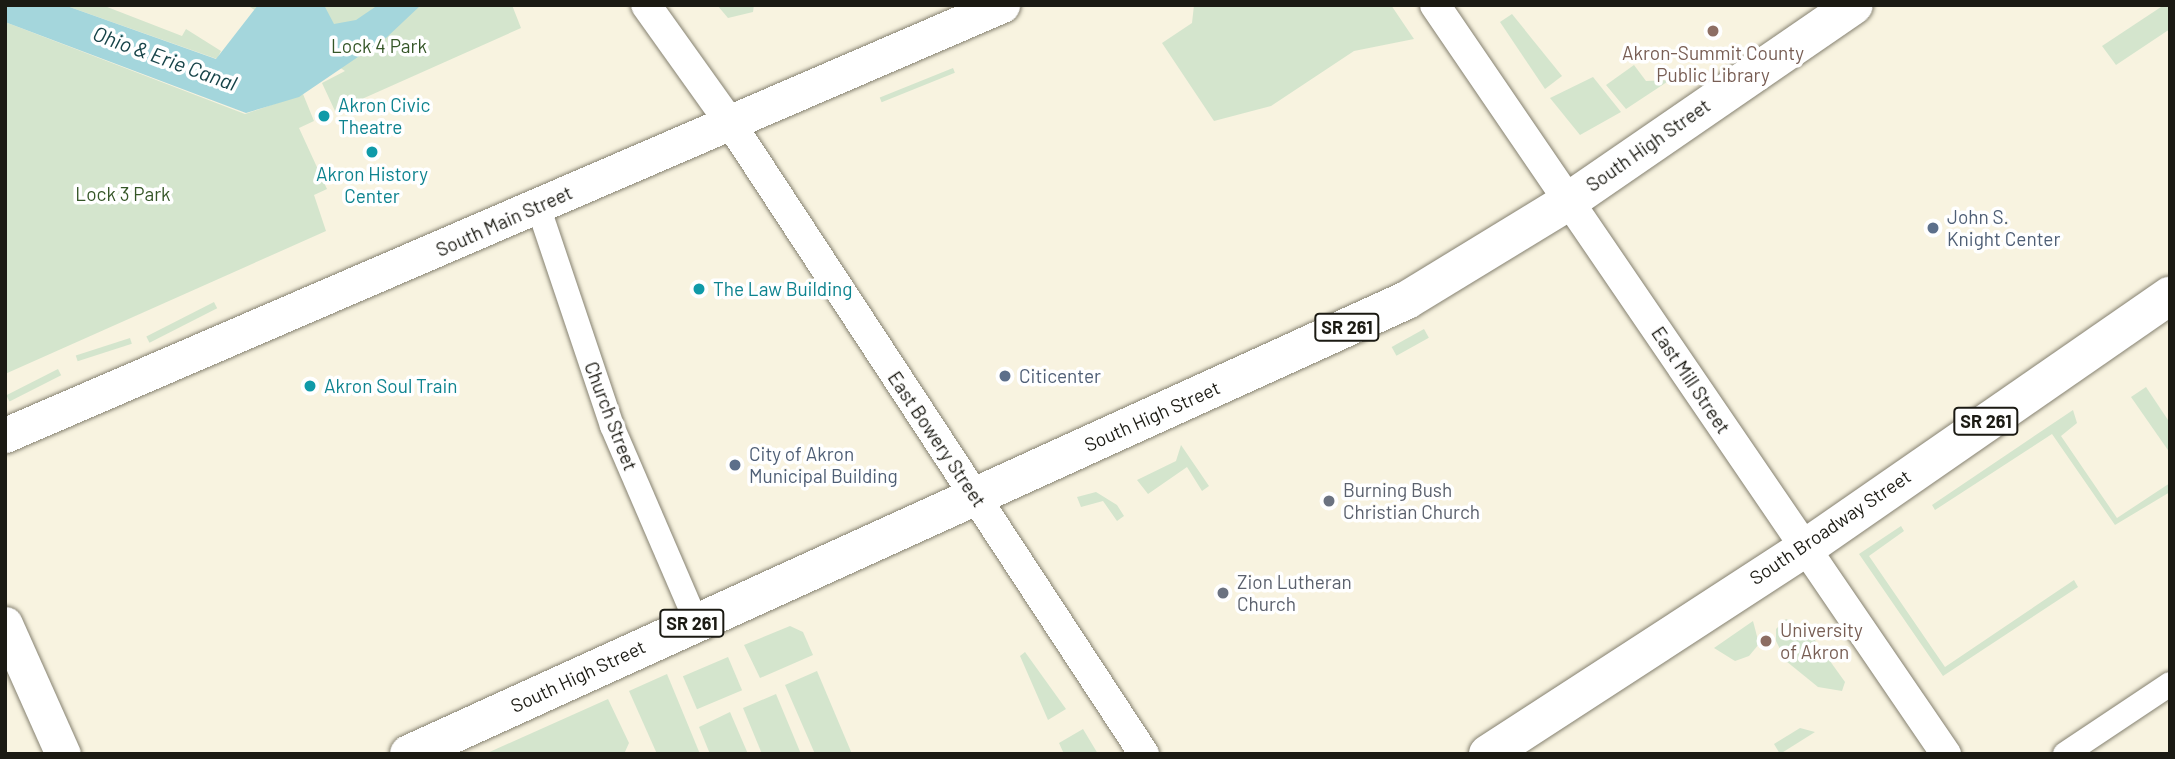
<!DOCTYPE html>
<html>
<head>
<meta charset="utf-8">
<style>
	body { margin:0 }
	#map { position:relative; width:2175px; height:759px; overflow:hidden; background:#f8f3e0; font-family:Barlow,sans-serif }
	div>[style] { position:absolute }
	.green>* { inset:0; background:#d4e5cd; transform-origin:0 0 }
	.water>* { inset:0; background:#a4d6dc }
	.roads { filter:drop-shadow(0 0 2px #858170) drop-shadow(0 0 2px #858170) }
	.minor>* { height:24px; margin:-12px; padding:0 12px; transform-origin:12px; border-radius:12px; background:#fff }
	.tertiary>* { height:30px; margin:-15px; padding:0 15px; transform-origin:15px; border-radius:15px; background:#fff }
	.secondary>* { height:35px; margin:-17.5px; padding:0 17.5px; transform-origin:17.5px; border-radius:17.5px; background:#fff }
	.primary>* { height:38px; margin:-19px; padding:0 19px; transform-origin:19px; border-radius:19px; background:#fff }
	.dots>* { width:19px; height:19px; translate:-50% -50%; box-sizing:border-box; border:4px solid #fff; border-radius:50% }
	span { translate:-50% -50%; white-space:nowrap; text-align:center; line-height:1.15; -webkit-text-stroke:7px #fff; paint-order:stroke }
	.shield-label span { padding:2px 5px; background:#fff; border:2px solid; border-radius:5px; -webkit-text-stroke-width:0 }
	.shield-label { font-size:18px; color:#1b1a13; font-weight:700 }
	.park-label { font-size:19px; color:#355627 }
	.education-label { font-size:19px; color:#785e54 }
	.left { translate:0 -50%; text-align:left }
	.culture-label { font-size:19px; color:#0d838f }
	.street-label { font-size:19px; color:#1b1a13 }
	.service-label { font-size:19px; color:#4e5e75 }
	.worship-label { font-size:19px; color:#5b616d }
	.water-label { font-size:21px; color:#164348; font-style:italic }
	.frame { position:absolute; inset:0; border:7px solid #1b1a13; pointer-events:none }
</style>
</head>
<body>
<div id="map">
	<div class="green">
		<i style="clip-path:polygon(64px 5px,102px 5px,182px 36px,186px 29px,221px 51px,217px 59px)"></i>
		<i style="clip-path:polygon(247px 5px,512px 5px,521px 28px,335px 111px,322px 83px,345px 71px)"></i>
		<i style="clip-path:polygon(717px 5px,754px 5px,753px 12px,728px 18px)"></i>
		<i style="clip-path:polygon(1194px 5px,1391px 5px,1414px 39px,1354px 51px,1271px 106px,1214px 121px,1162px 43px,1192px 23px)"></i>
		<i style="clip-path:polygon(2164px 5px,2170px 5px,2170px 29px,2116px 65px,2102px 46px)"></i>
		<i style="clip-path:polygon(1512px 14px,1562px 76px,1545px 89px,1500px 22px)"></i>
		<i style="clip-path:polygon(5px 22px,245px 114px,303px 94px,314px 121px,299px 128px,327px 189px,314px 195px,326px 231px,5px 374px)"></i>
		<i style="clip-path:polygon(1634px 65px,1646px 81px,1670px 80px,1626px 109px,1606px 85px)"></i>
		<i style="left:953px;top:68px;width:5px;height:79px;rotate:68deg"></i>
		<i style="clip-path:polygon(1593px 77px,1621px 112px,1580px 135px,1550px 98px)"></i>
		<i style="left:214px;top:302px;width:7px;height:76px;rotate:63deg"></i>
		<i style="left:1424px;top:329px;width:10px;height:37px;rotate:61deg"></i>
		<i style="left:130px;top:338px;width:6px;height:57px;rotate:72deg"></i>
		<i style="left:58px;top:369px;width:7px;height:58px;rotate:63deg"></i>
		<i style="clip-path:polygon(2146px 387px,2170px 423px,2170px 453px,2131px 397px)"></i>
		<i style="clip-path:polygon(2073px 410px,2077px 423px,2061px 436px,2117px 518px,2170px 483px,2170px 492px,2115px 525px,2052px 434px,1935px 510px,1932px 505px)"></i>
		<i style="clip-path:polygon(1181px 445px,1209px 486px,1202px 491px,1187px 467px,1148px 494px,1137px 480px,1176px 461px)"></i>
		<i style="clip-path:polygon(1096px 492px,1117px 505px,1124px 516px,1117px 521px,1103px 501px,1081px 507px,1077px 497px)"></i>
		<i style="clip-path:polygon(1901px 526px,1904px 531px,1869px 556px,1945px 667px,2074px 580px,2078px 587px,1943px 676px,1859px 554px)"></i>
		<i style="clip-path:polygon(1786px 619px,1807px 629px,1845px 682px,1842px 691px,1818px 687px,1786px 661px,1776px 641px,1776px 629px)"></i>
		<i style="clip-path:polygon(1753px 621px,1759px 644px,1749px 656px,1735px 661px,1714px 648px)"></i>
		<i style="clip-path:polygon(790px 626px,803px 632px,813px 655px,760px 678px,744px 645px)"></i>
		<i style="clip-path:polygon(1025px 652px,1066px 709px,1048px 720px,1020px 656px)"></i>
		<i style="left:728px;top:657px;width:36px;height:49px;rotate:67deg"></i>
		<i style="clip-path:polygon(817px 671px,852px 754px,815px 754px,785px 685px)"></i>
		<i style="clip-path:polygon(667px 674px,700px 754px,657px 754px,629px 691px)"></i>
		<i style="clip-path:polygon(776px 694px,801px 754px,762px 754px,743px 708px)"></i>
		<i style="clip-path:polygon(608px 699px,629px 743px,624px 754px,485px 754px)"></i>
		<i style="clip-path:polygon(730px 712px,748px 754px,710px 754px,699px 727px)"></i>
		<i style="clip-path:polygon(1800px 728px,1815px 732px,1780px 754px,1774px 744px)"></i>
		<i style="clip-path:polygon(1083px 729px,1098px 754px,1064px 754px,1059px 743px)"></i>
	</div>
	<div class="water">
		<i style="clip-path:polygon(5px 5px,64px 5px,216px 59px,258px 5px,324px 5px,334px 24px,356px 20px,378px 5px,421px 5px,386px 38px,299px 97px,246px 113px,5px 22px)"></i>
	</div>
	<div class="roads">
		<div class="minor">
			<i style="left:538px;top:206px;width:232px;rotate:71.4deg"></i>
			<i style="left:612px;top:426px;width:212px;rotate:66.7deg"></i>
			<i style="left:2065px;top:754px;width:126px;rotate:-33.7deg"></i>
		</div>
		<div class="tertiary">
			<i style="left:646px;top:5px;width:146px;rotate:54.5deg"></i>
			<i style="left:731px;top:124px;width:753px;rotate:56.75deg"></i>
			<i style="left:1435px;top:5px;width:907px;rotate:55.7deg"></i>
		</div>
		<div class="secondary">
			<i style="left:5px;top:435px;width:1086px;rotate:-23.33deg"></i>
			<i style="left:5px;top:624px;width:142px;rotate:66deg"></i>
		</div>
		<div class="primary">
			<i style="left:409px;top:754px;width:1096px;rotate:-24.46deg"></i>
			<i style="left:1407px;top:300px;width:186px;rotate:-31.4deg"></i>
			<i style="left:1566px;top:203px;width:349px;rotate:-34.5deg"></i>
			<i style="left:1488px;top:754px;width:377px;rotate:-33deg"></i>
			<i style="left:1804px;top:549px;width:445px;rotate:-34.7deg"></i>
		</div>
	</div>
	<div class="dots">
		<i style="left:1713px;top:31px;background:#8d6e63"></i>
		<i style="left:324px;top:116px;background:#0f9aa8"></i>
		<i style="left:372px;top:152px;background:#0f9aa8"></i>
		<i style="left:1933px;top:228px;background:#5c6f8a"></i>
		<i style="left:699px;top:289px;background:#0f9aa8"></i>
		<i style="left:1005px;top:376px;background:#5c6f8a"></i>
		<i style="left:310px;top:386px;background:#0f9aa8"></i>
		<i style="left:735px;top:465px;background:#5c6f8a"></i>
		<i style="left:1329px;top:501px;background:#6b7280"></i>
		<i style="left:1223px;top:593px;background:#6b7280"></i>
		<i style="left:1766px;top:641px;background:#8d6e63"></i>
	</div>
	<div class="shield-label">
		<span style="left:1347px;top:327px">SR 261</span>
		<span style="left:1986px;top:421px">SR 261</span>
		<span style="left:692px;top:623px">SR 261</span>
	</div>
	<div class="park-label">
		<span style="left:379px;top:46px">Lock 4 Park</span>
		<span style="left:123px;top:194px">Lock 3 Park</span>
	</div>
	<div class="education-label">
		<span style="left:1713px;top:64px">Akron-Summit County<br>Public Library</span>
		<span class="left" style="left:1780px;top:641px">University<br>of Akron</span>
	</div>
	<div class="culture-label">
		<span class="left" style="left:338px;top:116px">Akron Civic<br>Theatre</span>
		<span style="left:372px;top:185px">Akron History<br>Center</span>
		<span class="left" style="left:713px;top:289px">The Law Building</span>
		<span class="left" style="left:324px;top:386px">Akron Soul Train</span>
	</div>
	<div class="street-label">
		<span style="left:1648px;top:145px;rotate:-35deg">South High Street</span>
		<span style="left:504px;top:221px;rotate:-24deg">South Main Street</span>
		<span style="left:1691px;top:380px;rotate:56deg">East Mill Street</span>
		<span style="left:611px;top:416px;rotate:69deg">Church Street</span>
		<span style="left:1152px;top:416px;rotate:-24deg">South High Street</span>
		<span style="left:937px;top:439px;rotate:56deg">East Bowery Street</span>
		<span style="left:1830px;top:527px;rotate:-34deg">South Broadway Street</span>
		<span style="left:578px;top:676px;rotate:-25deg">South High Street</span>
	</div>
	<div class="service-label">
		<span class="left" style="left:1947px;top:228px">John S.<br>Knight Center</span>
		<span class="left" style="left:1019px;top:376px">Citicenter</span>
		<span class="left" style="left:749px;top:465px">City of Akron<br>Municipal Building</span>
	</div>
	<div class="worship-label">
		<span class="left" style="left:1343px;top:501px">Burning Bush<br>Christian Church</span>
		<span class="left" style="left:1237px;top:593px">Zion Lutheran<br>Church</span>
	</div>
	<div class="water-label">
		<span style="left:165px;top:58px;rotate:20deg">Ohio &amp; Erie Canal</span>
	</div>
	<div class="frame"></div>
</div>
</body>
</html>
